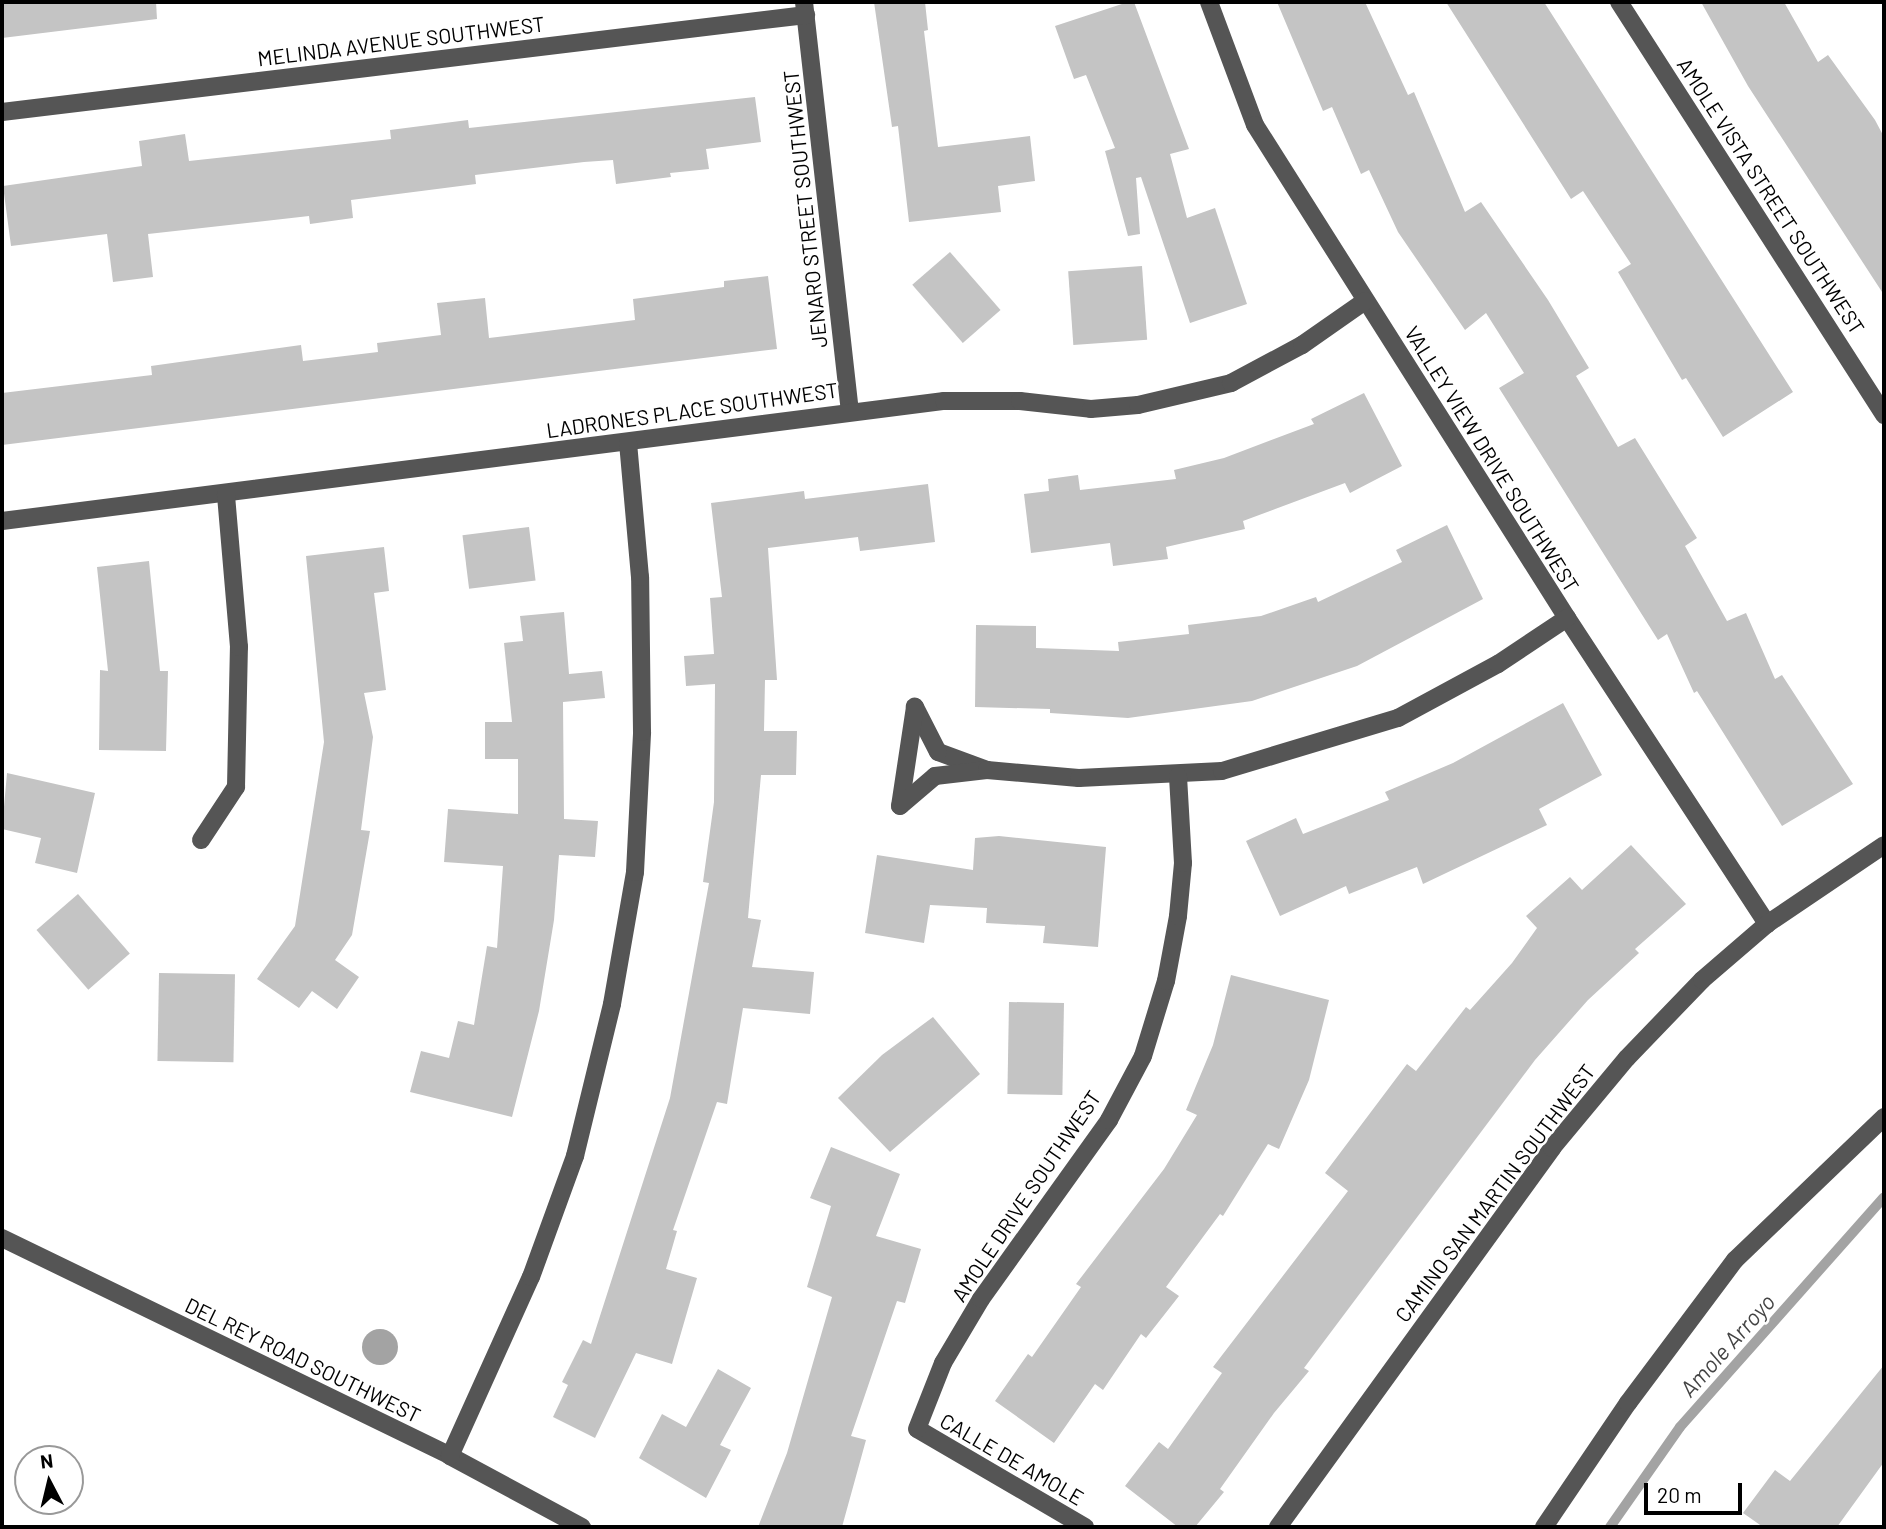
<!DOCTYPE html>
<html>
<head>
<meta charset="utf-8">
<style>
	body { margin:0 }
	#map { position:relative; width:1886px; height:1529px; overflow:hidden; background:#fff; font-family:Barlow,sans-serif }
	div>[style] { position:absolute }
	.water>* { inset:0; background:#a3a3a3 }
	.round { border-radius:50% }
	.stream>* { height:10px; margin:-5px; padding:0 5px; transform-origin:5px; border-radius:5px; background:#a3a3a3 }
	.building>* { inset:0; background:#c4c4c4; transform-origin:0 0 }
	.minor>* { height:18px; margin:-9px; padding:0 9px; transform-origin:9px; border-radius:9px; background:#555 }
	span { translate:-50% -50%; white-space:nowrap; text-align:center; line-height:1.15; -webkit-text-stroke:5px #fff; paint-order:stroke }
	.street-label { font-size:21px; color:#000 }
	.water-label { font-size:23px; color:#444; font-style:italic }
	.frame { position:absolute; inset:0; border:4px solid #000; pointer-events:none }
	.north { position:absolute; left:14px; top:1445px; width:70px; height:70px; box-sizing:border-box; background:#fff; border:2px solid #999; border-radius:50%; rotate:353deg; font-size:19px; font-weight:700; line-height:28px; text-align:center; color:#000 }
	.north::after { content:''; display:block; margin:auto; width:24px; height:32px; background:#000; clip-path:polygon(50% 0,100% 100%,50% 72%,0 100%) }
	.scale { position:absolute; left:1644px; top:1483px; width:98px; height:32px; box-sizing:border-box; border:4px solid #000; border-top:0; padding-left:9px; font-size:21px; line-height:24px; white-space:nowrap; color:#000; -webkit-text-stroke:5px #fff; paint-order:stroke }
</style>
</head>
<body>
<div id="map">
	<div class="water">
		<i class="round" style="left:362px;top:1329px;width:36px;height:36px"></i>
	</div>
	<div class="stream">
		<i style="left:1610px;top:1527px;width:122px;rotate:-55deg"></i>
		<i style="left:1680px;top:1427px;width:307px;rotate:-48.4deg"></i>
	</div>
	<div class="building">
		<i style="clip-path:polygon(2px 2px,156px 2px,157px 19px,2px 38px)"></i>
		<i style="clip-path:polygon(874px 2px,925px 2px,928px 30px,924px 31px,938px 147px,1030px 136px,1035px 181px,998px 186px,1001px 212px,909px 222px,898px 126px,892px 127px)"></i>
		<i style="clip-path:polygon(1128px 2px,1134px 2px,1189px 149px,1170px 154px,1187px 218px,1215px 208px,1247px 304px,1190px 323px,1141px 177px,1136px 178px,1140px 234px,1128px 236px,1105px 151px,1115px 148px,1086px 75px,1074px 79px,1055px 26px)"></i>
		<i style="clip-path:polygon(1277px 2px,1365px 2px,1408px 95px,1414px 92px,1465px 212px,1481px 202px,1548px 300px,1589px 368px,1576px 376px,1618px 447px,1635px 438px,1697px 538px,1685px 546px,1727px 621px,1746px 613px,1775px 679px,1782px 675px,1853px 784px,1782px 826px,1697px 691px,1694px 693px,1667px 634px,1658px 640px,1499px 388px,1524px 373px,1486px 313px,1465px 330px,1398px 232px,1369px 170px,1361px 174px,1332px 107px,1323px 111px)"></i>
		<i style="clip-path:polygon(1446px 2px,1544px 2px,1793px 392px,1723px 437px,1686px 378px,1682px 380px,1618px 272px,1631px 264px,1583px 191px,1571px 199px)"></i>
		<i style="clip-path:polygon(1701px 2px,1784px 2px,1818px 62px,1828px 55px,1875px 120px,1884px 137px,1884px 295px,1748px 86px)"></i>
		<i style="clip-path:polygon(755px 97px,761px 142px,706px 149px,709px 169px,670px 173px,671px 177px,616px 184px,613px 160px,584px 162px,475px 175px,476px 184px,351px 200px,353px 218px,310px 224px,309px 216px,148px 234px,153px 277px,113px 282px,107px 234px,11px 246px,3px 186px,142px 166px,139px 141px,185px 134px,189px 161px,391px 139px,390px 130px,468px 120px,469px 128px)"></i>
		<i style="left:950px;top:252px;width:77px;height:50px;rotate:49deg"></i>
		<i style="left:1142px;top:266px;width:74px;height:74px;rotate:86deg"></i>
		<i style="clip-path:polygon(768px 276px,777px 349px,2px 445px,2px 393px,152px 375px,151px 366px,301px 345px,303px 361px,378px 352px,377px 343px,441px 335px,437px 303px,485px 298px,489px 338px,635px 320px,633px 299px,724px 287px,724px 281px)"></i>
		<i style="clip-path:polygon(1364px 393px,1402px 466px,1350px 493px,1345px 483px,1243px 521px,1245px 529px,1166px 547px,1168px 559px,1113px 566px,1110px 543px,1031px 553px,1024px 494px,1049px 491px,1048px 479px,1078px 475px,1080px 490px,1176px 479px,1174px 470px,1224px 458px,1314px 424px,1311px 419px)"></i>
		<i style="clip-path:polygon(928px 484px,935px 542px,860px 551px,858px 537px,768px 548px,777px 680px,765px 680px,764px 731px,797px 731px,796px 775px,761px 775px,748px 918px,761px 920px,752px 967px,814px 972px,810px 1014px,743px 1008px,727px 1104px,717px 1102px,673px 1230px,677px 1231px,666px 1269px,697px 1278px,672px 1364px,636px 1353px,595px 1438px,553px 1417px,568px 1385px,562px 1382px,583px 1340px,591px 1344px,670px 1098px,709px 883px,703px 882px,714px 802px,715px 684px,686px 686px,684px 656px,714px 654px,710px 598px,722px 597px,711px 503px,804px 491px,805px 499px)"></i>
		<i style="clip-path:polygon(1447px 525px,1483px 599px,1357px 666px,1252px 701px,1128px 718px,1050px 713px,1050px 709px,975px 707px,976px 625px,1036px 626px,1036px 648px,1119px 651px,1118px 642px,1189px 634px,1188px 625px,1261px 616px,1316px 597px,1318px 602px,1402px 562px,1396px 550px)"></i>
		<i style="left:529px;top:527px;width:54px;height:67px;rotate:83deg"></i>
		<i style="clip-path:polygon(384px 547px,389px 591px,374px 593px,386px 690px,364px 693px,373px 737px,361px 830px,370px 831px,352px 935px,335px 960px,359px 977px,337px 1009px,312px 991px,299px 1008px,257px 979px,295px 926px,324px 742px,306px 556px)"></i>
		<i style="clip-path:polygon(149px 561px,160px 671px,168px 671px,166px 751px,99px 750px,100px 670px,108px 671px,97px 567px)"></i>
		<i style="clip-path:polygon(564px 612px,569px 674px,602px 671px,605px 698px,563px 702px,564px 819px,598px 821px,595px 857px,559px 855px,554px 920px,539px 1011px,512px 1117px,410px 1092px,421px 1051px,449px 1058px,458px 1021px,474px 1025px,487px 946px,497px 948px,503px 866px,444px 862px,448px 809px,518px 814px,518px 759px,485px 759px,485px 722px,512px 722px,504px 643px,523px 641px,520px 616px)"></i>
		<i style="clip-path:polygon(1563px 703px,1602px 775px,1539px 809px,1547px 825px,1423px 884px,1417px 867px,1349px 894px,1346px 886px,1280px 916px,1246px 841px,1296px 818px,1303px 834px,1389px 800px,1385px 792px,1453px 763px)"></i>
		<i style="clip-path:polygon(7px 773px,95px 793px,77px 873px,35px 863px,41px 838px,2px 829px)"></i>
		<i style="clip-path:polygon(999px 836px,1106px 847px,1098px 947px,1043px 943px,1045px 926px,986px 923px,987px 908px,930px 905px,924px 943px,865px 933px,877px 855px,973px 870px,975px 838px)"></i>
		<i style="clip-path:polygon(1631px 845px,1686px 904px,1635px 949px,1639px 953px,1588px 1000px,1535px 1060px,1304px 1368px,1309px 1371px,1274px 1413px,1220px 1489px,1224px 1492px,1195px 1527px,1178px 1527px,1125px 1486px,1159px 1442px,1168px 1449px,1222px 1373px,1213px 1367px,1348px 1191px,1325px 1173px,1407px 1064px,1416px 1071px,1466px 1007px,1470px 1010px,1512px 963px,1537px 928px,1526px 916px,1570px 877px,1582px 890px)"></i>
		<i style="left:78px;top:894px;width:79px;height:55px;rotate:49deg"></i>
		<i style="left:159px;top:973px;width:76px;height:88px;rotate:1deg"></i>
		<i style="clip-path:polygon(1231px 975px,1329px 1000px,1309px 1080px,1279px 1149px,1268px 1144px,1223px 1216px,1220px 1214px,1166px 1287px,1179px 1296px,1146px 1338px,1141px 1334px,1103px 1390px,1095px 1384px,1054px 1443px,995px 1401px,1028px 1354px,1032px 1357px,1081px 1287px,1076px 1284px,1164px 1169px,1197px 1115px,1186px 1110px,1213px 1045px)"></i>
		<i style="left:1009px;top:1002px;width:55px;height:92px;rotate:1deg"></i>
		<i style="clip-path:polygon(933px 1017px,980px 1074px,890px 1152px,838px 1098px,882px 1055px)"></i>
		<i style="clip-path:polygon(831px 1147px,900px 1174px,876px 1236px,921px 1249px,905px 1303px,897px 1301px,851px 1436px,866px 1440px,842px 1527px,758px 1527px,787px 1453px,832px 1297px,807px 1287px,831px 1206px,810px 1198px)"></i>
		<i style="clip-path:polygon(1884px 1365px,1884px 1462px,1837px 1527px,1763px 1527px,1743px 1513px,1775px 1470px,1790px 1481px)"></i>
		<i style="clip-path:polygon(718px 1369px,751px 1388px,720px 1445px,731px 1450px,706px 1498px,639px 1458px,662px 1414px,686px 1427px)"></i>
	</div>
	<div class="minor">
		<i style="left:804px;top:2px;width:412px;rotate:83.6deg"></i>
		<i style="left:1209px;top:2px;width:131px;rotate:69.5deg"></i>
		<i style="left:1255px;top:125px;width:583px;rotate:57.67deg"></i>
		<i style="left:1567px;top:618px;width:366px;rotate:56.8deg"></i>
		<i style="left:1619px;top:2px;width:491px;rotate:57.3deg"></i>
		<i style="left:2px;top:112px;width:810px;rotate:-6.88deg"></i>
		<i style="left:2px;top:521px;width:950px;rotate:-7.26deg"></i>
		<i style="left:944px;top:401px;width:76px"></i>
		<i style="left:1020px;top:401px;width:71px;rotate:6.4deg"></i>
		<i style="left:1091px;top:409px;width:47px;rotate:-4.9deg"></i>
		<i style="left:1138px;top:405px;width:96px;rotate:-13.3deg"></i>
		<i style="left:1231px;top:383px;width:81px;rotate:-28.2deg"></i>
		<i style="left:1302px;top:345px;width:77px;rotate:-34.9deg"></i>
		<i style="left:987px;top:770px;width:52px;rotate:-159.8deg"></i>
		<i style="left:938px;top:752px;width:51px;rotate:-117.1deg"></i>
		<i style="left:915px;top:707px;width:100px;rotate:98.6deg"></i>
		<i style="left:900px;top:806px;width:46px;rotate:-40.6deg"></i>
		<i style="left:935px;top:776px;width:52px;rotate:-6.6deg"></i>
		<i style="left:987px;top:770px;width:92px;rotate:5deg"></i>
		<i style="left:1079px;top:778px;width:143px;rotate:-2.8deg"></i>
		<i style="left:1222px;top:771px;width:184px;rotate:-16.8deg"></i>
		<i style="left:1398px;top:718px;width:114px;rotate:-28.4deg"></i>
		<i style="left:1498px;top:664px;width:83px;rotate:-33.7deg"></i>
		<i style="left:201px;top:840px;width:64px;rotate:-56.6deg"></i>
		<i style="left:236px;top:787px;width:140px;rotate:-88.8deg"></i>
		<i style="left:239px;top:647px;width:153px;rotate:-94.9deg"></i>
		<i style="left:2px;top:1238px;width:498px;rotate:25.9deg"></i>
		<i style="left:450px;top:1456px;width:150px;rotate:28.3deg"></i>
		<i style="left:450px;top:1456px;width:196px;rotate:-65.7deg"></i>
		<i style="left:531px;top:1277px;width:129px;rotate:-70deg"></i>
		<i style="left:575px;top:1156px;width:156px;rotate:-76.3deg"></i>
		<i style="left:612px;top:1004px;width:134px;rotate:-80.1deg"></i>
		<i style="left:635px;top:872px;width:140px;rotate:-87.1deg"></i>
		<i style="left:642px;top:732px;width:155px;rotate:-90.7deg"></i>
		<i style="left:640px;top:577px;width:135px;rotate:-95.1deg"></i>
		<i style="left:1085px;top:1527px;width:194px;rotate:-149.7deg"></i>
		<i style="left:917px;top:1429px;width:71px;rotate:-68.5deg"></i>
		<i style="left:943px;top:1363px;width:74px;rotate:-59.3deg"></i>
		<i style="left:981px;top:1299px;width:220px;rotate:-54.4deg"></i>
		<i style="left:1109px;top:1120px;width:72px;rotate:-62deg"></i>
		<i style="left:1143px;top:1056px;width:78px;rotate:-73deg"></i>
		<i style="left:1166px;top:981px;width:66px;rotate:-79.5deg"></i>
		<i style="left:1178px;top:916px;width:53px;rotate:-84.6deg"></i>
		<i style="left:1183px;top:863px;width:87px;rotate:-93.3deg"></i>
		<i style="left:1278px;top:1527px;width:468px;rotate:-54.1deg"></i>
		<i style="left:1552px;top:1148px;width:117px;rotate:-50.2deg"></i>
		<i style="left:1627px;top:1058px;width:108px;rotate:-46.1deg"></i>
		<i style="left:1702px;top:980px;width:86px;rotate:-40.7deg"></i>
		<i style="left:1767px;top:924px;width:141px;rotate:-34deg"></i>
		<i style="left:1544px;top:1527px;width:150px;rotate:-55.9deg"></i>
		<i style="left:1628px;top:1403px;width:179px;rotate:-53.2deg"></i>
		<i style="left:1735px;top:1260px;width:207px;rotate:-43.8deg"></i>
	</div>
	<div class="street-label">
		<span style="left:401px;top:41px;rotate:-7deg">MELINDA AVENUE SOUTHWEST</span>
		<span style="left:1771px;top:196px;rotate:57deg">AMOLE VISTA STREET SOUTHWEST</span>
		<span style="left:805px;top:209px;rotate:-96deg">JENARO STREET SOUTHWEST</span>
		<span style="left:692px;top:410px;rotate:-8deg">LADRONES PLACE SOUTHWEST</span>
		<span style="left:1492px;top:459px;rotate:58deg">VALLEY VIEW DRIVE SOUTHWEST</span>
		<span style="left:1495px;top:1193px;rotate:-53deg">CAMINO SAN MARTIN SOUTHWEST</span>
		<span style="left:1026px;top:1196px;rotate:-56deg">AMOLE DRIVE SOUTHWEST</span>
		<span style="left:303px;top:1360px;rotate:26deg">DEL REY ROAD SOUTHWEST</span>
		<span style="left:1012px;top:1459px;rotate:30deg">CALLE DE AMOLE</span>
	</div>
	<div class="water-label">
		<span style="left:1727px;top:1345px;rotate:-48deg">Amole Arroyo</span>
	</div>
	<div class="frame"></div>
	<div class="north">N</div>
	<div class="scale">20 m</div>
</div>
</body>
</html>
